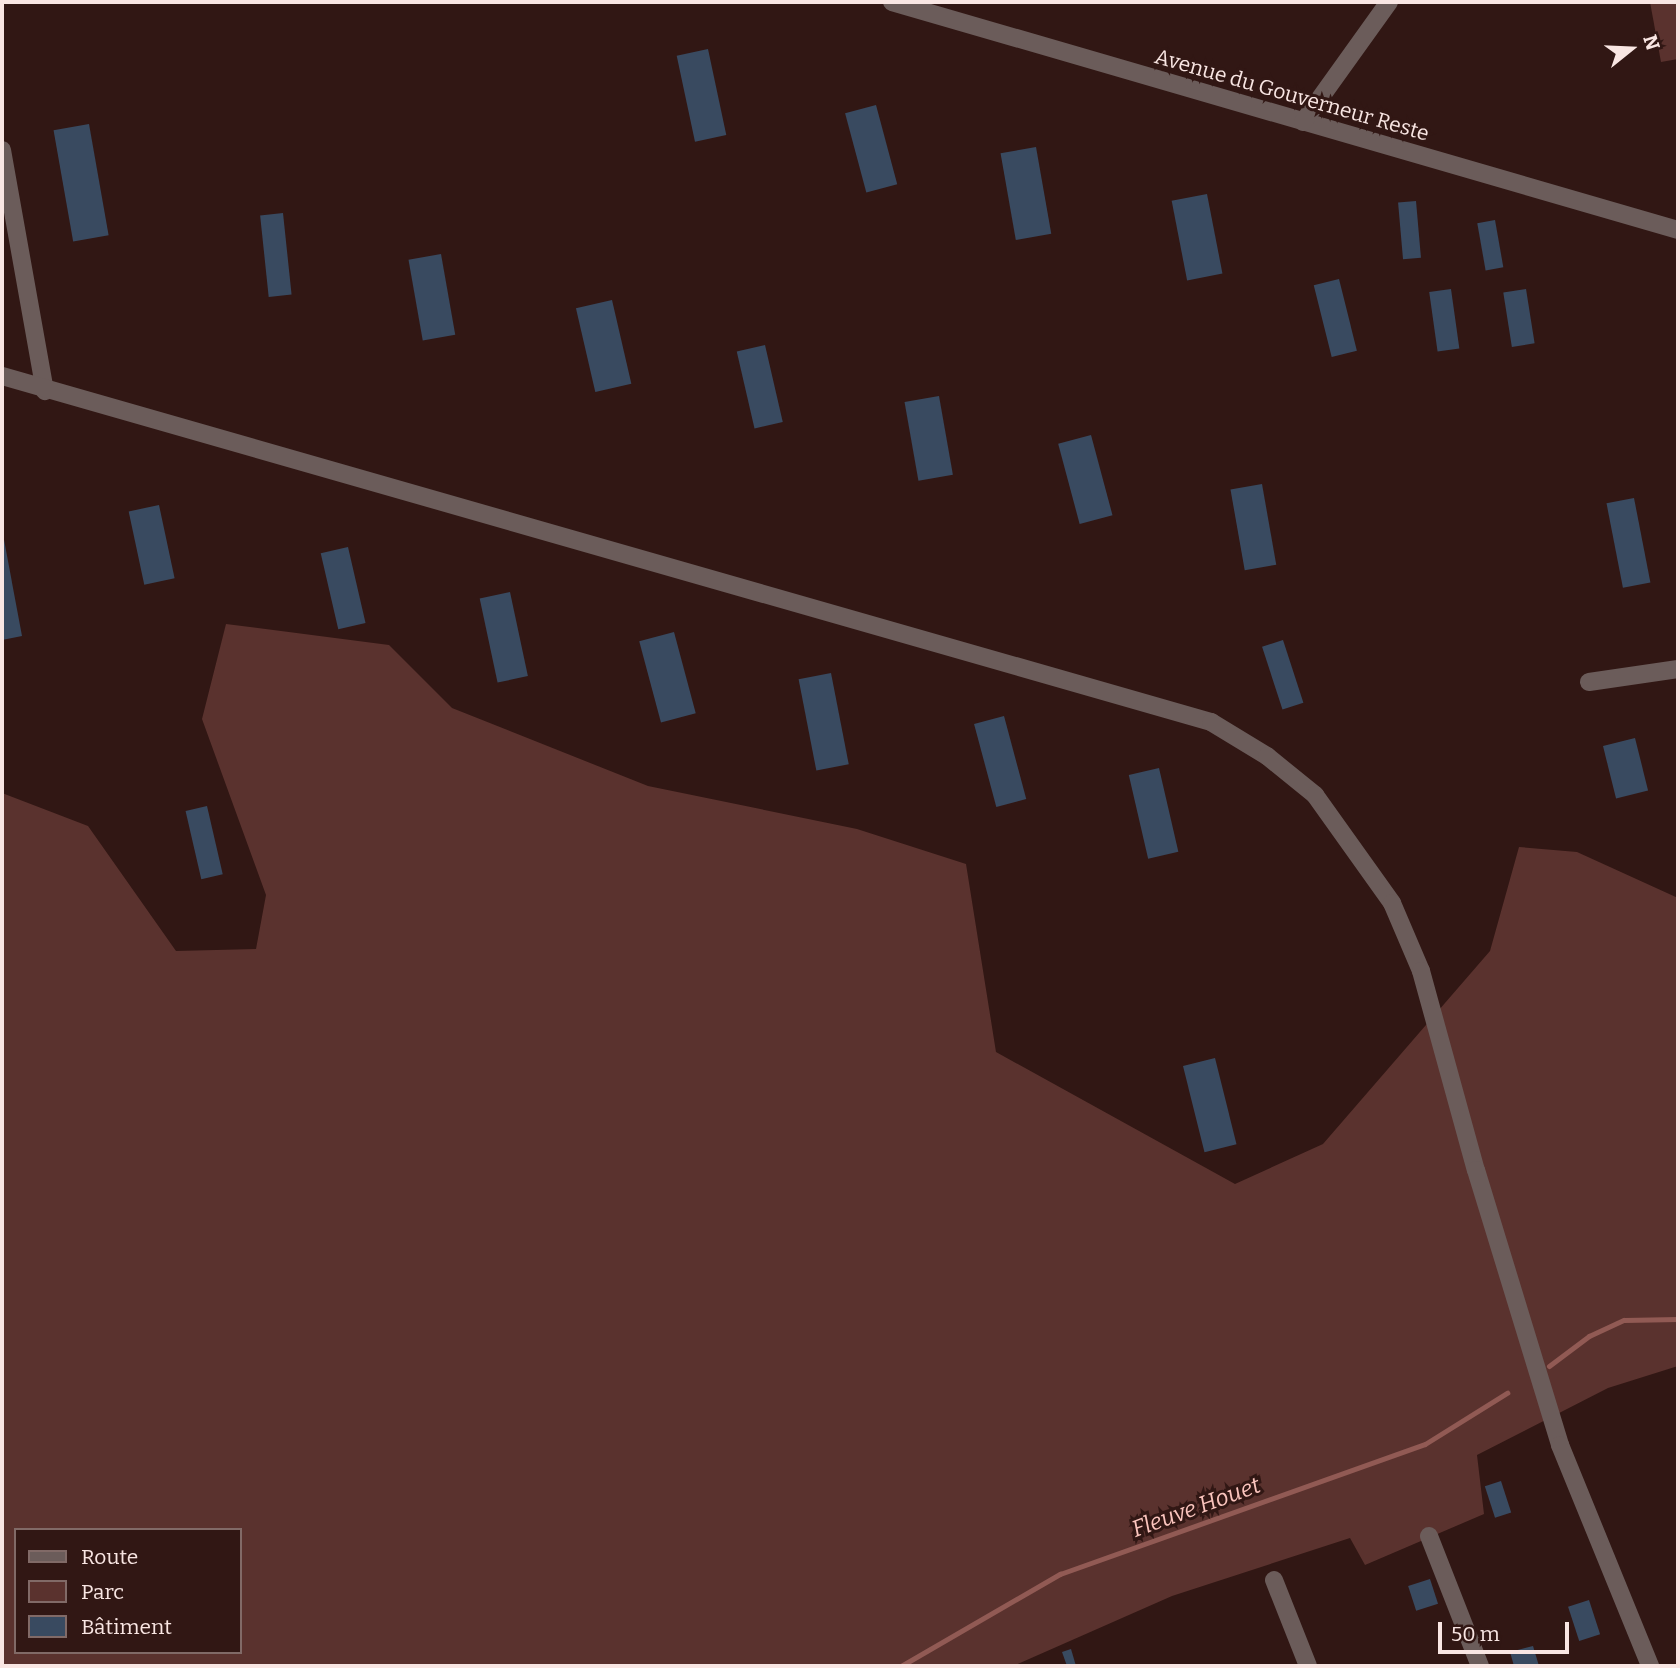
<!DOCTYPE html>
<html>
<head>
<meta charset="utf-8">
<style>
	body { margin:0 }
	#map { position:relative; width:1680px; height:1668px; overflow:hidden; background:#311714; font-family:Bitter,serif }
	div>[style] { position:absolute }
	.green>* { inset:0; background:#5a322e }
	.stream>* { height:5px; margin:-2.5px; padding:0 2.5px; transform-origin:2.5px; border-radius:2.5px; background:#915a54 }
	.building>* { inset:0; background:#394a60; transform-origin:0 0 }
	.minor>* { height:18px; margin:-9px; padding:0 9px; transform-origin:9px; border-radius:9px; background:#6b5c5a }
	span { translate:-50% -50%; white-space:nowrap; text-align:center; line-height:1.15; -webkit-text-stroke:6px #311714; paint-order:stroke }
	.street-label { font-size:21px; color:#f9e6e3 }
	.water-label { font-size:23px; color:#fac4bd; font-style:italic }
	.frame { position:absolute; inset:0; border:4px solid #f9e6e3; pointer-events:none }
	.legend { position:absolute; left:14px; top:1528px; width:228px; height:126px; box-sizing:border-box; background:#311714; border:2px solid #816a67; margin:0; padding:9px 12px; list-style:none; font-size:21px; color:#f9e6e3 }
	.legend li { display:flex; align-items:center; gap:14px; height:35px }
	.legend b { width:35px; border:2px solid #816a67 }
	.north { position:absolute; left:1596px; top:14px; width:70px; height:70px; -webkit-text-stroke:5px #311714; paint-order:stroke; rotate:72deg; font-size:19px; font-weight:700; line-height:28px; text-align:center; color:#f9e6e3 }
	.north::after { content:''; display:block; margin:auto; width:24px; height:32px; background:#f9e6e3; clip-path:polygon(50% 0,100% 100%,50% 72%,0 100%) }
	.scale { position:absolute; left:1438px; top:1622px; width:131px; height:32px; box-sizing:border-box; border:4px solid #f9e6e3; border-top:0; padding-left:9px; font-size:21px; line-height:24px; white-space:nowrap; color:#f9e6e3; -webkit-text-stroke:5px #311714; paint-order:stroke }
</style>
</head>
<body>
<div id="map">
	<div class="green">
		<i style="clip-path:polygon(1650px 2px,1678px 2px,1678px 59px,1661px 62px)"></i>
		<i style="clip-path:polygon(evenodd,226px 624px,389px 645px,452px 708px,648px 786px,857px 829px,966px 864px,996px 1052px,1235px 1184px,1323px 1144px,1490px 951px,1519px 847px,1577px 852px,1678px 898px,1678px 1366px,1608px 1388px,1477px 1455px,1484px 1514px,1365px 1565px,1350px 1538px,1172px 1596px,1013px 1666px,2px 1666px,2px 793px,88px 826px,176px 951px,256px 949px,266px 895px,202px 719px,226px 624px,16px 1530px,240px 1530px,240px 1652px,16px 1652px,16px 1530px)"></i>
	</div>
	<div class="stream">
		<i style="left:1549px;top:1366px;width:50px;rotate:-36.9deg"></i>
		<i style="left:1589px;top:1336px;width:38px;rotate:-25deg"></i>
		<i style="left:1624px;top:1320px;width:54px;rotate:-1.1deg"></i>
		<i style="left:901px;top:1666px;width:184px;rotate:-30.1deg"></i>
		<i style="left:1060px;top:1574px;width:387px;rotate:-19.6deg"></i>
		<i style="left:1425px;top:1444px;width:97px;rotate:-31.9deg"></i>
	</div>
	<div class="building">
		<i style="left:708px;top:49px;width:88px;height:32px;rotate:78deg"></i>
		<i style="left:876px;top:105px;width:82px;height:32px;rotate:75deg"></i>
		<i style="left:89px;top:124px;width:113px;height:36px;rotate:80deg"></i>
		<i style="left:1036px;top:147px;width:88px;height:36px;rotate:80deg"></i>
		<i style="left:1207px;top:194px;width:81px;height:36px;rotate:79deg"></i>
		<i style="left:1416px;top:201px;width:57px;height:18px;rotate:85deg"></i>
		<i style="left:283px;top:213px;width:82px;height:23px;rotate:84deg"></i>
		<i style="left:1495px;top:220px;width:48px;height:18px;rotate:80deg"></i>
		<i style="left:441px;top:254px;width:82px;height:33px;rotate:80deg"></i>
		<i style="left:1339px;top:279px;width:74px;height:26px;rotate:76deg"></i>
		<i style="left:1451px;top:289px;width:60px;height:22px;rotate:82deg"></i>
		<i style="left:1526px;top:289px;width:55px;height:23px;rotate:81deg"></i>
		<i style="left:612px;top:300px;width:86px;height:37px;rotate:77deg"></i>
		<i style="left:765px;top:345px;width:79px;height:29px;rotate:77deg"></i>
		<i style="left:939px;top:396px;width:80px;height:35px;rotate:80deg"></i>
		<i style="left:1091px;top:435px;width:83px;height:34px;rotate:75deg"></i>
		<i style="left:1262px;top:484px;width:82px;height:32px;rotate:80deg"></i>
		<i style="left:1634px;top:498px;width:86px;height:28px;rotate:79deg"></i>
		<i style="left:159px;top:505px;width:75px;height:31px;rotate:78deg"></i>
		<i style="clip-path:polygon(2px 529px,22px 636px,2px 640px)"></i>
		<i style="left:348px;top:547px;width:78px;height:28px;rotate:77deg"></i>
		<i style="left:510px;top:592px;width:86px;height:31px;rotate:78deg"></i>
		<i style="left:674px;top:632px;width:84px;height:36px;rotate:75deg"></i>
		<i style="left:1283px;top:640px;width:66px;height:22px;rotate:72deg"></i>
		<i style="left:831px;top:673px;width:93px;height:33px;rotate:79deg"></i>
		<i style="left:1004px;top:716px;width:86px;height:31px;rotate:75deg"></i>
		<i style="left:1635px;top:738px;width:54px;height:33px;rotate:76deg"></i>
		<i style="left:1159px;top:768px;width:86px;height:31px;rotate:77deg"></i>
		<i style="left:207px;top:806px;width:70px;height:22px;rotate:77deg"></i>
		<i style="left:1215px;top:1058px;width:89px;height:33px;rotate:76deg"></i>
		<i style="left:1501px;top:1481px;width:33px;height:17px;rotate:72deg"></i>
		<i style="left:1430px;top:1579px;width:26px;height:23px;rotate:72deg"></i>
		<i style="left:1589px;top:1600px;width:36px;height:22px;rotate:72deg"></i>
		<i style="clip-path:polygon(1533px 1646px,1539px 1666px,1514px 1666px,1510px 1652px)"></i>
		<i style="clip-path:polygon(1071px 1649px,1076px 1666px,1067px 1666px,1062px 1652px)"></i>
	</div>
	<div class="minor">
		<i style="left:892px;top:2px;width:818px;rotate:16.18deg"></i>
		<i style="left:1303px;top:122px;width:148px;rotate:-54.4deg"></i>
		<i style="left:2px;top:150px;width:245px;rotate:79.9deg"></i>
		<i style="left:2px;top:376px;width:1258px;rotate:15.97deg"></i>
		<i style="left:1211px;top:722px;width:66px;rotate:31.3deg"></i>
		<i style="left:1267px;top:756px;width:62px;rotate:39.1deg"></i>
		<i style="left:1315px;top:795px;width:133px;rotate:54.5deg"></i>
		<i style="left:1392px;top:903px;width:74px;rotate:66.9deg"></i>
		<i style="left:1421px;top:971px;width:206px;rotate:74.6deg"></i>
		<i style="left:1476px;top:1170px;width:288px;rotate:73deg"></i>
		<i style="left:1560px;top:1445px;width:239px;rotate:67.8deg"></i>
		<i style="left:1589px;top:682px;width:90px;rotate:-8.3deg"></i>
		<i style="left:1429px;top:1536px;width:140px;rotate:68.6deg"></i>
		<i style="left:1274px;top:1580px;width:92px;rotate:68.4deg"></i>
	</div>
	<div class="street-label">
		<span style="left:1292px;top:95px;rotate:16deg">Avenue du Gouverneur Reste</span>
	</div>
	<div class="water-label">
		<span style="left:1196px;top:1507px;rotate:-20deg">Fleuve Houet</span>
	</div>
	<div class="frame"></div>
	<ul class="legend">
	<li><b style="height:9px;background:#6b5c5a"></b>Route</li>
	<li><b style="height:19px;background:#5a322e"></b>Parc</li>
	<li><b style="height:19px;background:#394a60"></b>Bâtiment</li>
	</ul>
	<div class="north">N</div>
	<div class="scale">50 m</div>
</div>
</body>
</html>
